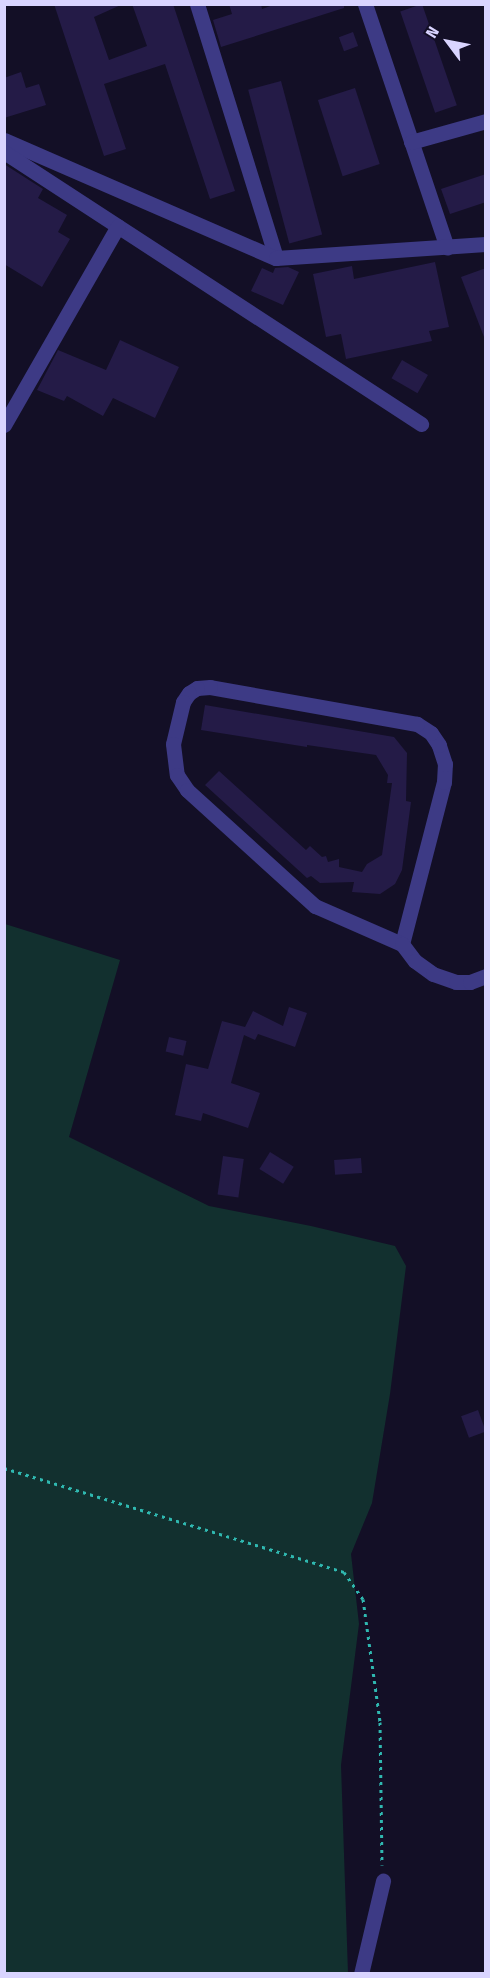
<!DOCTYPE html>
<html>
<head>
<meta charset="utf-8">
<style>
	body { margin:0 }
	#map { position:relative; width:490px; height:1978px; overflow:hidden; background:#130f26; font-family:"Fira Sans Condensed",sans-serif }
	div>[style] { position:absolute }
	.green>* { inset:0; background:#12302f }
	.building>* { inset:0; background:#241b47; transform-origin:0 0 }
	.path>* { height:3px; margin-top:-1.5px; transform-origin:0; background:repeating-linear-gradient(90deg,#2fb8b0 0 3px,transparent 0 7.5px) }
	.minor>* { height:15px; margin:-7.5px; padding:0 7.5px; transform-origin:7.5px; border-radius:7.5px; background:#3d3a85 }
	span { translate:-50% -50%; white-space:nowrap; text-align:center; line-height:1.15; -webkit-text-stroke:6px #130f26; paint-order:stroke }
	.frame { position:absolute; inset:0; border:6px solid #d9d4ff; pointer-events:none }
	.north { position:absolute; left:418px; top:12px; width:60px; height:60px; -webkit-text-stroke:4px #130f26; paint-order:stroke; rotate:302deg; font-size:16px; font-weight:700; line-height:24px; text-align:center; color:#d9d4ff }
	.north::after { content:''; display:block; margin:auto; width:21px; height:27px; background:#d9d4ff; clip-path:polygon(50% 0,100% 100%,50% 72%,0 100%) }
</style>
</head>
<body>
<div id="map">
	<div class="green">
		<i style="clip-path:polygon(5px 924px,120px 960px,69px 1137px,209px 1206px,311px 1226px,395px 1246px,406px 1266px,390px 1394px,372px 1503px,351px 1554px,359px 1624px,341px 1765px,348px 1973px,5px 1973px)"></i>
	</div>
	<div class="building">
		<i style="clip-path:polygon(54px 4px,123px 4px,94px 17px,109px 60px,147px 46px,132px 4px,173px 4px,235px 191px,210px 199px,165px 64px,104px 84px,126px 149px,104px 156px)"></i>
		<i style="clip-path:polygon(229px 4px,261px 4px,262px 9px,276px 4px,344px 4px,344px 8px,221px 47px,213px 20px,232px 14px)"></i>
		<i style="left:422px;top:4px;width:107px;height:23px;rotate:71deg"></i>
		<i style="left:353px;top:32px;width:15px;height:15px;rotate:70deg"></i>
		<i style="clip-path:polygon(21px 72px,26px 88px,39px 84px,46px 105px,4px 118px,4px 78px)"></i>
		<i style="left:281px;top:81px;width:159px;height:34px;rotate:75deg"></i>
		<i style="left:355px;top:88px;width:80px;height:39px;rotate:72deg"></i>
		<i style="clip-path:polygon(4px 164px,43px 189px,38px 198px,67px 215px,58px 232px,70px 239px,42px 287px,4px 264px)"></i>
		<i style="clip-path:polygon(486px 174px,486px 202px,450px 214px,441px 189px)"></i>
		<i style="clip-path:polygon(435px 262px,449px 327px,429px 331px,432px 341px,346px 359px,341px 334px,326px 337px,313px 274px,352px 266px,354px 279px)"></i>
		<i style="clip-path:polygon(288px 267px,299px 272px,283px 305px,251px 291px,262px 268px,273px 273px,275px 268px)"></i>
		<i style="clip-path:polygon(486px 268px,486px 337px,484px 337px,461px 277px)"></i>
		<i style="clip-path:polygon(120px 340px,179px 367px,155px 418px,113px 398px,103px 416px,67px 396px,64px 401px,37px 390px,58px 350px,106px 370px)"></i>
		<i style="left:402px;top:360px;width:30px;height:21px;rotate:30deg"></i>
		<i style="clip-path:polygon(205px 705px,394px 737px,407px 753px,406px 801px,411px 802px,402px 870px,395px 884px,380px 894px,352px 892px,354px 882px,320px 883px,311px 876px,307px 878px,205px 785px,219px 771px,306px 850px,310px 846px,322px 857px,326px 856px,328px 862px,339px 859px,339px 867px,362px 872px,367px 864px,382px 855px,392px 783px,387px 783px,388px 775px,376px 755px,307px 745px,307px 747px,201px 730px)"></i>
		<i style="clip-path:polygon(289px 1007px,307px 1013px,295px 1047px,258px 1034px,255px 1040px,244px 1035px,231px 1083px,260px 1093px,248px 1128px,203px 1113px,201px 1121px,175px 1115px,186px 1064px,208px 1069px,222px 1021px,245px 1027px,253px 1011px,283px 1026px)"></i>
		<i style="left:169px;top:1037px;width:18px;height:15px;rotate:13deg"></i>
		<i style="left:270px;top:1152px;width:28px;height:20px;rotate:32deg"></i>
		<i style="left:223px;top:1156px;width:21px;height:39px;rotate:8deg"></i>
		<i style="left:361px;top:1158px;width:15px;height:27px;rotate:86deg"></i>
		<i style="left:478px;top:1410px;width:23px;height:18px;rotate:70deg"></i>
	</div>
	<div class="path">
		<i style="left:4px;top:1468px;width:356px;rotate:17deg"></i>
		<i style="left:344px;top:1572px;width:33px;rotate:55deg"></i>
		<i style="left:363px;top:1599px;width:124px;rotate:82.1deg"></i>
		<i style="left:380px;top:1722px;width:143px;rotate:89.2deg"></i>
	</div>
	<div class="minor">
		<i style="left:197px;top:4px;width:266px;rotate:72.7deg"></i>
		<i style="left:365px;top:4px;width:257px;rotate:71.4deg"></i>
		<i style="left:4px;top:140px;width:296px;rotate:23.5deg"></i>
		<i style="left:276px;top:258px;width:210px;rotate:-3.8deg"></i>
		<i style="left:411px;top:142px;width:78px;rotate:-15.6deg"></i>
		<i style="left:4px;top:152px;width:498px;rotate:33.1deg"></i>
		<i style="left:4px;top:425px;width:229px;rotate:-60.2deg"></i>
		<i style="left:402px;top:944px;width:167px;rotate:-75.5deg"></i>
		<i style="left:444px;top:782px;width:18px;rotate:-87deg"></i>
		<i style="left:445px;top:764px;width:20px;rotate:-108deg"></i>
		<i style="left:439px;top:745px;width:14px;rotate:-124deg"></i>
		<i style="left:431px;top:733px;width:17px;rotate:-147deg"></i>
		<i style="left:417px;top:724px;width:210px;rotate:-169.9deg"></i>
		<i style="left:210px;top:687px;width:13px;rotate:176deg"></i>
		<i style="left:197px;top:688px;width:9px;rotate:148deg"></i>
		<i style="left:189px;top:693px;width:11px;rotate:124deg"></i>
		<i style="left:183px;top:702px;width:43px;rotate:103.4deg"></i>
		<i style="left:173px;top:744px;width:31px;rotate:83deg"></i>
		<i style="left:177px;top:775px;width:18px;rotate:56deg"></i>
		<i style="left:187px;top:790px;width:173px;rotate:42.2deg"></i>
		<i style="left:315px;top:906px;width:95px;rotate:23.6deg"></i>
		<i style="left:402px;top:944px;width:21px;rotate:53deg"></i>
		<i style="left:415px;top:961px;width:22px;rotate:36deg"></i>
		<i style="left:433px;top:974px;width:24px;rotate:19deg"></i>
		<i style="left:456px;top:982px;width:14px"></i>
		<i style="left:470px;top:982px;width:17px;rotate:-21deg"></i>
		<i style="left:361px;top:1974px;width:96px;rotate:-76.7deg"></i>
	</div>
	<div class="frame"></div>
	<div class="north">N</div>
</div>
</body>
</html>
